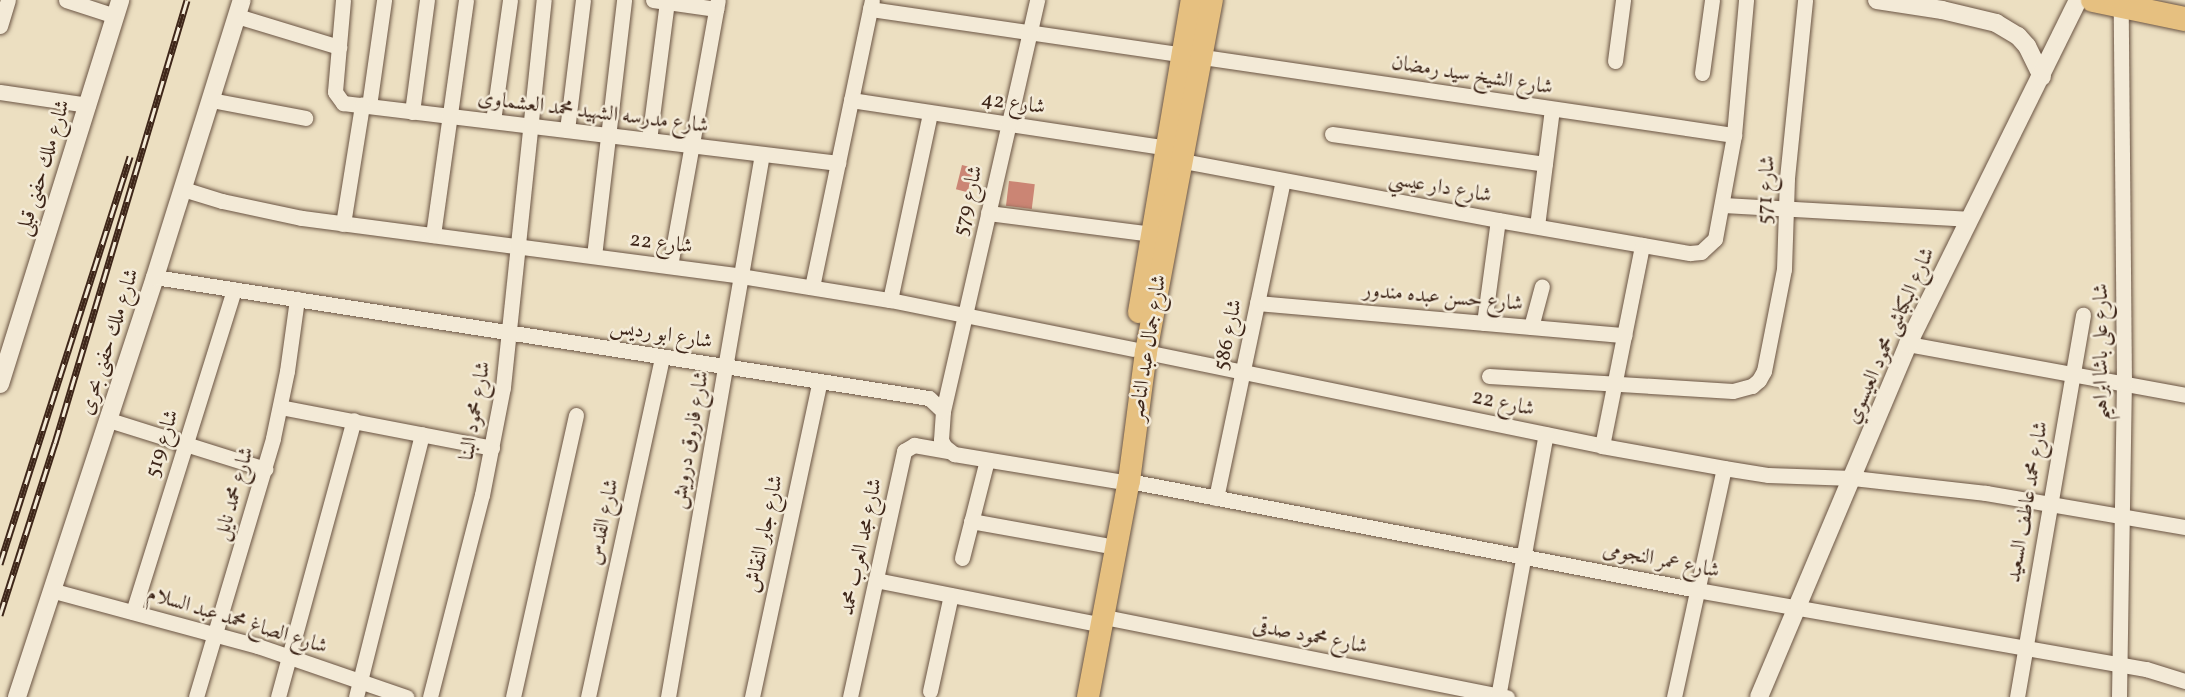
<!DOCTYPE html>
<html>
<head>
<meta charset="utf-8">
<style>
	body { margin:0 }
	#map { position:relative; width:2185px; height:697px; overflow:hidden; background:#ecdfc1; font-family:Vollkorn,Amiri,serif }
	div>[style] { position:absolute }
	.building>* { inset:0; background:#cb8574; transform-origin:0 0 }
	.roads { filter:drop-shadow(0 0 2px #6a5443) drop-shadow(0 0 2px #6a5443) }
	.minor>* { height:15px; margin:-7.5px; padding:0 7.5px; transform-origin:7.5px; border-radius:7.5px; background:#f3ead7 }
	.tertiary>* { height:18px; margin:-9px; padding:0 9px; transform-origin:9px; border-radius:9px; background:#f3ead7 }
	.primary>* { height:22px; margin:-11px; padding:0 11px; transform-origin:11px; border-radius:11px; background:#e6c080 }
	.trunk>* { height:24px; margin:-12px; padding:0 12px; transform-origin:12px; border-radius:12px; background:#e6c080 }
	.rail>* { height:7px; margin-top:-3.5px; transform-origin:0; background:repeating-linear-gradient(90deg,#f3ead7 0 14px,#3e2619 0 28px); box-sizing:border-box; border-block:2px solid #3e2619 }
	span { translate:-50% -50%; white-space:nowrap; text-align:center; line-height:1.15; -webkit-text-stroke:5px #f3ead7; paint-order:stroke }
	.street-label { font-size:21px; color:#3e2619 }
</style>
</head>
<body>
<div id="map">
	<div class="building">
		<i style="left:962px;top:165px;width:12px;height:25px;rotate:14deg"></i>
		<i style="left:1009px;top:181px;width:26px;height:25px;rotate:7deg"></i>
	</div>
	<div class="roads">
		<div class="minor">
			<i style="left:66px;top:0;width:52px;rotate:18.1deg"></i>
			<i style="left:343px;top:0;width:92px;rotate:95deg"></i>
			<i style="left:335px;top:92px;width:14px;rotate:54deg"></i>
			<i style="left:343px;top:103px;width:499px;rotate:6.9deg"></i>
			<i style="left:653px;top:0;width:64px;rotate:8.1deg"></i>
			<i style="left:870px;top:9px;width:317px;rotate:8.3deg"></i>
			<i style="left:237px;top:16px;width:107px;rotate:16.9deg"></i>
			<i style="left:0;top:26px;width:27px;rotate:-73deg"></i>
			<i style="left:1203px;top:57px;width:537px;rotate:8.36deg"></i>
			<i style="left:1615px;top:61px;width:62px;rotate:-82.5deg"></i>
			<i style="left:1702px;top:73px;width:74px;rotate:-82.2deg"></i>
			<i style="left:0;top:92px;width:89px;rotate:8.4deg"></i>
			<i style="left:211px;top:100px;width:96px;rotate:10.8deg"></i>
			<i style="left:851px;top:100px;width:322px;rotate:8.6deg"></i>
			<i style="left:369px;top:106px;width:107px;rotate:-81.9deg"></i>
			<i style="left:412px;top:112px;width:113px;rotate:-82.4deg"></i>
			<i style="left:493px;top:121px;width:122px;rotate:-82deg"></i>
			<i style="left:567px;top:130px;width:131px;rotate:-83deg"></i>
			<i style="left:1332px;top:134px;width:215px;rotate:8deg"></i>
			<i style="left:649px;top:140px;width:139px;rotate:-82.6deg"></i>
			<i style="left:1183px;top:161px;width:320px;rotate:10.6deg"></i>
			<i style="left:1498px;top:220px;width:195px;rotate:9.8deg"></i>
			<i style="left:1690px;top:253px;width:11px;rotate:-5deg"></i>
			<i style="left:1701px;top:252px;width:19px;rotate:-43deg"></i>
			<i style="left:1715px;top:239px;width:106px;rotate:-79.6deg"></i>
			<i style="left:1734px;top:135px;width:136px;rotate:-84.9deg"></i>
			<i style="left:183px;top:189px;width:41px;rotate:17.1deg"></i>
			<i style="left:222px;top:201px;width:82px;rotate:12deg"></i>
			<i style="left:302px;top:218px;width:443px;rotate:7.5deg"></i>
			<i style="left:741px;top:276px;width:151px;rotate:9.2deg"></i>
			<i style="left:890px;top:300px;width:248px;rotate:11.4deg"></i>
			<i style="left:1722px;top:205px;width:247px;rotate:3.2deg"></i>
			<i style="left:988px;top:213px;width:164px;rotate:7.3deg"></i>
			<i style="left:343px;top:224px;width:121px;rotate:-80.9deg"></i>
			<i style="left:1537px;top:226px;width:118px;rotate:-82.7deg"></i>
			<i style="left:433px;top:235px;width:237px;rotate:-82deg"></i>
			<i style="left:594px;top:256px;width:258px;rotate:-83.3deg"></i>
			<i style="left:670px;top:266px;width:270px;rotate:-79.8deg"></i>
			<i style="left:155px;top:277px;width:783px;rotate:8.89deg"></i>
			<i style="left:929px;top:398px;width:19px;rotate:43deg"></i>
			<i style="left:943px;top:411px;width:29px;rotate:94deg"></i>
			<i style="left:941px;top:440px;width:7px;rotate:63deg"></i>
			<i style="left:944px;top:446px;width:13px;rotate:39deg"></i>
			<i style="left:954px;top:454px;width:165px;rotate:9.4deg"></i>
			<i style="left:812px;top:287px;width:293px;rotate:-78.2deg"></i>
			<i style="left:890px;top:300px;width:191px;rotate:-77.9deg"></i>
			<i style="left:1257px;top:303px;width:369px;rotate:5deg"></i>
			<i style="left:1484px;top:323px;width:104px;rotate:-82.3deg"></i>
			<i style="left:1531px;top:327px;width:42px;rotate:-75deg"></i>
			<i style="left:1908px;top:344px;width:282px;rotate:10.4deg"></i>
			<i style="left:1146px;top:352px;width:466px;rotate:11.6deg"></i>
			<i style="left:1602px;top:446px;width:124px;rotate:10.2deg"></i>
			<i style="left:1724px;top:468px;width:45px;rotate:9deg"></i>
			<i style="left:1768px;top:475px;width:85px;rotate:2deg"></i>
			<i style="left:1853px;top:478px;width:134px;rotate:6.4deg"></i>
			<i style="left:1986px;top:493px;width:202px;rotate:9.7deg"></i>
			<i style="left:1489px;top:376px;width:244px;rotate:3.5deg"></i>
			<i style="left:1733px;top:391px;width:20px;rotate:-15deg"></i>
			<i style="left:1752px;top:386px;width:9px;rotate:-41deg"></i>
			<i style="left:1759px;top:380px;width:10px;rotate:-61deg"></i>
			<i style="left:1764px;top:371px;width:104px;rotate:-78.9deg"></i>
			<i style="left:1784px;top:269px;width:91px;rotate:-88.1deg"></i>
			<i style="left:1787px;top:178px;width:179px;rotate:-84.2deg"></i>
			<i style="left:280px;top:407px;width:216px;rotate:10.9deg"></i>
			<i style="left:943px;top:411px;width:422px;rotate:-77.1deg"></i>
			<i style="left:109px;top:420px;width:164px;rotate:17.4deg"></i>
			<i style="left:1602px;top:446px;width:205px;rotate:-78.7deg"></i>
			<i style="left:1129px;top:481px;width:578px;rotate:10.86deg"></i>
			<i style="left:1697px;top:590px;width:456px;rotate:10deg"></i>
			<i style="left:2146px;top:669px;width:41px;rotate:17.1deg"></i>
			<i style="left:1216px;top:498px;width:324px;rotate:-78.1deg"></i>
			<i style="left:971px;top:521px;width:135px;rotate:10.2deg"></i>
			<i style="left:962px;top:558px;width:101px;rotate:-75.7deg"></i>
			<i style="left:876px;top:580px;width:231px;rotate:11.2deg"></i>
			<i style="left:54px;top:591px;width:211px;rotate:15.1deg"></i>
			<i style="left:258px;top:646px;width:157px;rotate:19deg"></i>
			<i style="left:133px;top:612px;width:338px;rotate:-72.6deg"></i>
			<i style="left:1105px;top:617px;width:410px;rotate:11.3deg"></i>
			<i style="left:930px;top:691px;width:98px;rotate:-77.7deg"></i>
			<i style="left:196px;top:697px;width:270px;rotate:-73.4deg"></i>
			<i style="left:273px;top:438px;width:68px;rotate:-78.2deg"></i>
			<i style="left:287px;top:371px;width:73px;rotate:-82.1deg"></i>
			<i style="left:278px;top:697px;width:287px;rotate:-74.7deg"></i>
			<i style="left:356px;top:697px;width:271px;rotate:-75.9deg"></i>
			<i style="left:430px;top:697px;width:209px;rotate:-75.6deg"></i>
			<i style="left:482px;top:495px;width:110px;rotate:-79deg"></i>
			<i style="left:503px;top:387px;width:389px;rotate:-84deg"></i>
			<i style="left:513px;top:697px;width:289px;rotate:-77.4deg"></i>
			<i style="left:588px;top:697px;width:348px;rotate:-77.7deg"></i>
			<i style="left:668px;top:697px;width:551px;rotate:-80.18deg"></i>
			<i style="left:752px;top:697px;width:323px;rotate:-77.9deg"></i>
			<i style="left:850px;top:697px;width:252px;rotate:-77.6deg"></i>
			<i style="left:904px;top:451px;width:12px;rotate:-31deg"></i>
			<i style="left:914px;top:445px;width:36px;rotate:10deg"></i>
			<i style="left:1498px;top:697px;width:267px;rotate:-79.7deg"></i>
			<i style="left:1674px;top:697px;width:234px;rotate:-77.7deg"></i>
			<i style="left:2017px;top:697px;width:388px;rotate:-80.2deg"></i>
			<i style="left:2119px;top:697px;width:313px;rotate:-89.1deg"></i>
			<i style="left:2124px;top:384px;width:378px;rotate:-90.5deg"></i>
		</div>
		<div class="tertiary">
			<i style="left:1877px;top:0;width:66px;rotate:8.7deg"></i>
			<i style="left:1942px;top:10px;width:56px;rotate:13.5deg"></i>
			<i style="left:1996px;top:23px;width:26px;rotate:31deg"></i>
			<i style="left:2018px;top:36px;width:13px;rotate:48deg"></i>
			<i style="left:2027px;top:46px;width:34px;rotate:64deg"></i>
			<i style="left:0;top:384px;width:402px;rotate:-72.6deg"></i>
			<i style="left:17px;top:697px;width:442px;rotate:-71.8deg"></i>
			<i style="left:155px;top:277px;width:290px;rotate:-72.6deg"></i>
			<i style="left:1759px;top:697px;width:383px;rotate:-67.1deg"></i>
			<i style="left:1908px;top:344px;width:384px;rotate:-63.7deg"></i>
		</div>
		<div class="primary">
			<i style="left:1139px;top:312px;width:316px;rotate:-80.4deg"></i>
			<i style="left:1088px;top:697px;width:220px;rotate:-79.3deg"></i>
			<i style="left:1129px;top:481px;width:130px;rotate:-82.5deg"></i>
			<i style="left:1146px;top:352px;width:358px;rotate:-79.4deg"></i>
		</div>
		<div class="trunk">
			<i style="left:2093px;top:0;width:94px;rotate:11.7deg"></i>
		</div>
	</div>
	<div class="rail">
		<i style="left:0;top:564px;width:428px;rotate:-72.3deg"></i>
		<i style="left:0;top:615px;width:181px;rotate:-72.3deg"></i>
		<i style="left:55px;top:443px;width:462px;rotate:-73.4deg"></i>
	</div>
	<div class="street-label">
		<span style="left:1472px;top:76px;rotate:9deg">شارع الشيخ سيد رمضان</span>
		<span style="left:1013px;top:104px;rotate:8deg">شارع 42</span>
		<span style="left:593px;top:113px;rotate:7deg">شارع مدرسه الشهيد محمد العشماوى</span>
		<span style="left:44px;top:168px;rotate:-73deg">شارع ملك حفنى قبلى</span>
		<span style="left:1440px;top:188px;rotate:10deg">شارع دار عيسي</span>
		<span style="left:1767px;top:190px;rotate:-87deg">شارع 571</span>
		<span style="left:969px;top:201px;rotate:-77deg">شارع 579</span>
		<span style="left:661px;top:244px;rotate:7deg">شارع 22</span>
		<span style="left:1443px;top:298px;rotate:5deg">شارع حسن عبده مندور</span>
		<span style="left:661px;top:335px;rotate:9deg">شارع ابو رديس</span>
		<span style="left:1229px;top:335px;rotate:-78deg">شارع 586</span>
		<span style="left:1891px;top:336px;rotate:-66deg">شارع البكباشى محمود العيسوي</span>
		<span style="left:110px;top:342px;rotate:-72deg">شارع ملك حفنى بحرى</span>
		<span style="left:1149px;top:348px;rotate:-81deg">شارع جمال عبد الناصر</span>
		<span style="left:2102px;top:352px;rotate:-90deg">شارع على باشا ابراهيم</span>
		<span style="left:1503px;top:404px;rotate:12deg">شارع 22</span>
		<span style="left:476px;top:411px;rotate:-80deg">شارع محمود البنا</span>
		<span style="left:691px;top:440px;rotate:-80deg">شارع فاروق درويش</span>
		<span style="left:163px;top:444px;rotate:-73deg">شارع 519</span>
		<span style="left:235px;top:494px;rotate:-74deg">شارع محمد نايل</span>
		<span style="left:2028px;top:502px;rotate:-80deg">شارع محمد عاطف السعيد</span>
		<span style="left:604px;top:522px;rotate:-78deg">شارع القدس</span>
		<span style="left:765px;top:534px;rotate:-78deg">شارع جابر النقاش</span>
		<span style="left:862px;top:547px;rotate:-78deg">شارع مجد العرب محمد</span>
		<span style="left:1661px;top:561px;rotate:11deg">شارع عمر النجومى</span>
		<span style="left:237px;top:621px;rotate:17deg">شارع الصاغ محمد عبد السلام</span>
		<span style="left:1310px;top:637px;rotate:11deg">شارع محمود صدقى</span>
	</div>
</div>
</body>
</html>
